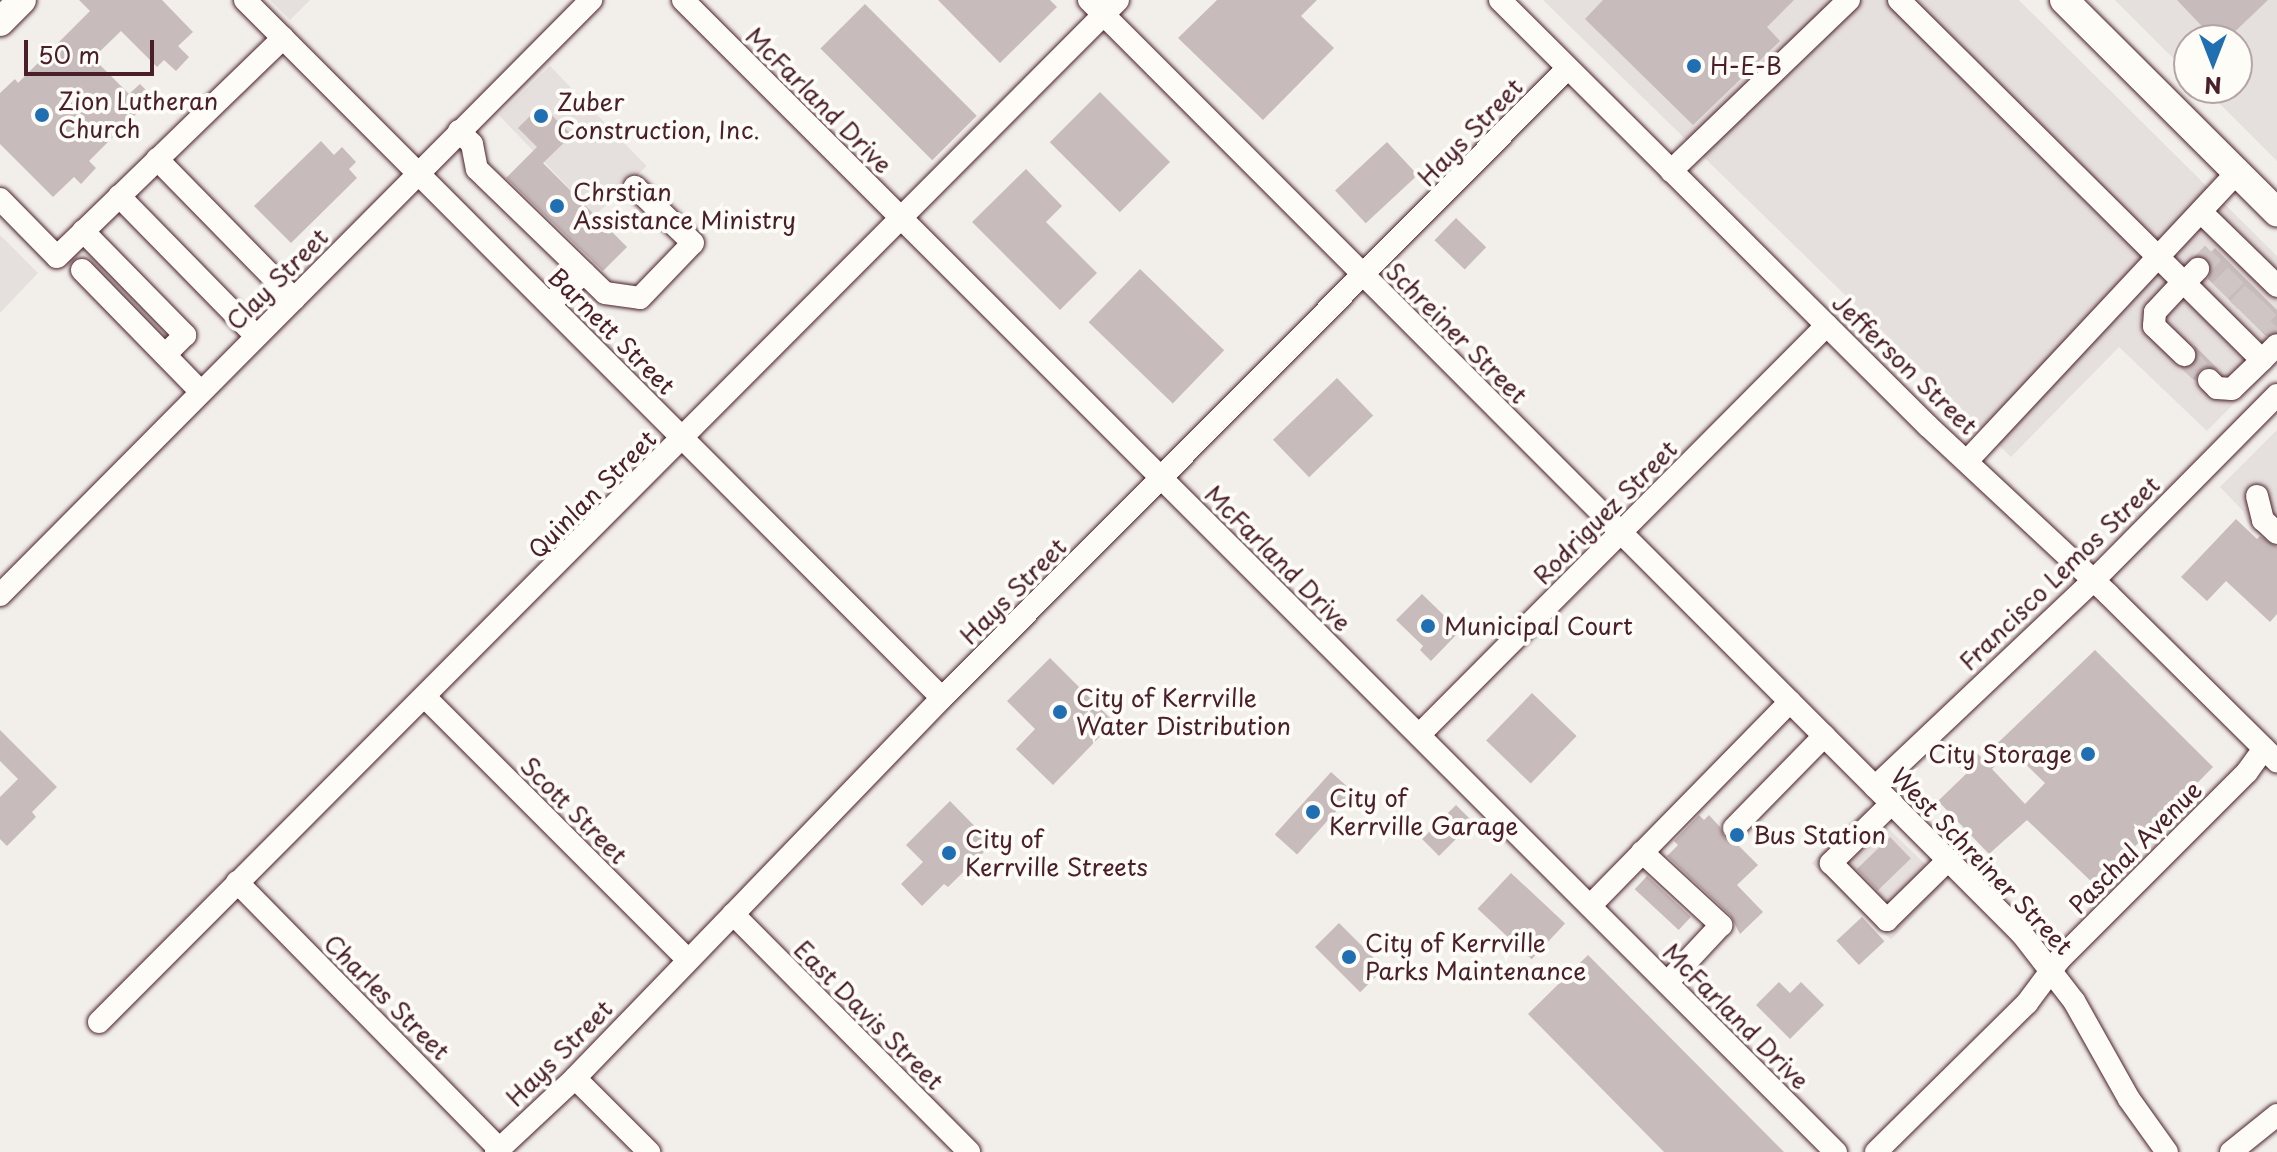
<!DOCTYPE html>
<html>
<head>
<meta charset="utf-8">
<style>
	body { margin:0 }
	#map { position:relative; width:2277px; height:1152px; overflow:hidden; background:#f2efeb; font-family:"Playpen Sans",sans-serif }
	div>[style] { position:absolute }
	.built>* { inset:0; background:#e5dfdd; transform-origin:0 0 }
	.building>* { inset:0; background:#c8bbbb; transform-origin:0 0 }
	.minor-tunnel>* { height:22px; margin-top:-11px; transform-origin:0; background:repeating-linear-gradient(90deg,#d0c5c5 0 22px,transparent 0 33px) }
	.roads { filter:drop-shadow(0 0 2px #4a1f2b) drop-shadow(0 0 2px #4a1f2b) }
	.minor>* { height:22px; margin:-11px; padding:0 11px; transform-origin:11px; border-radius:11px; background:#fdfcf7 }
	.major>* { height:28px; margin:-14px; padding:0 14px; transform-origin:14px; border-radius:14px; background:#fdfcf7 }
	.dots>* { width:22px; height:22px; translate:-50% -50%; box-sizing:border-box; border:4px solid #fdfcf7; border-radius:50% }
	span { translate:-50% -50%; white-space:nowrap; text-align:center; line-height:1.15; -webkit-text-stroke:8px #fdfcf7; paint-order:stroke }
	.poi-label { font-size:24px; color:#4a1f2b }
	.left { translate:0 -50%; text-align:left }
	.right { translate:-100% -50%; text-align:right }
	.street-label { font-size:24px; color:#4a1f2b }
	.north { position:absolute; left:2173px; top:24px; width:80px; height:80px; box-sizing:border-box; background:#fdfcf7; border:2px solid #b5a4a5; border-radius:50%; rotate:180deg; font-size:22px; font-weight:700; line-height:32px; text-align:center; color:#4a1f2b }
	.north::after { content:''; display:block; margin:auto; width:28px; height:36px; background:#1f6fb2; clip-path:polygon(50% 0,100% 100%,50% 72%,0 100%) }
	.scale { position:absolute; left:24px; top:40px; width:130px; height:36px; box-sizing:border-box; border:4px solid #4a1f2b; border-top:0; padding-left:10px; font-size:24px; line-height:28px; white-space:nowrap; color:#4a1f2b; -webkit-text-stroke:6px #fdfcf7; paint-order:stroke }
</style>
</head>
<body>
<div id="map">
	<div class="built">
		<i style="clip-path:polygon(270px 0,310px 0,290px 20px)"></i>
		<i style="clip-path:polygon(1543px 0,2019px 0,2277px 256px,2277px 360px,2207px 431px,2119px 347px,2011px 457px)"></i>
		<i style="clip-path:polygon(2115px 0,2277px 0,2277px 161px,2204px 88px,2237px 88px,2237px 40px,2189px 40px,2189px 74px)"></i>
		<i style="left:550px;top:66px;width:139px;height:71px;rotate:46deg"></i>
		<i style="clip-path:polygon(0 235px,38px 273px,0 313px)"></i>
		<i style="clip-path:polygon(2277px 430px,2277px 551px,2247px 522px,2243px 511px,2220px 487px)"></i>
		<i style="left:1866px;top:807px;width:110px;height:78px;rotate:44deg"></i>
	</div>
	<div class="building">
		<i style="clip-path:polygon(79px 0,162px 0,193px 32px,178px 46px,189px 57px,176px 71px,164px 60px,157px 67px,121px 31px,93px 58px,129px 94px,140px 84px,153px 97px,89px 161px,96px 168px,81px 184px,74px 177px,53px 197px,0 144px,0 93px,15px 79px,18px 83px,90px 11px)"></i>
		<i style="clip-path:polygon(938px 0,1050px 0,1057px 7px,1000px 63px)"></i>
		<i style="clip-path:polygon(1217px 0,1317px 0,1301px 16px,1334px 48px,1263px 120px,1178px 38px)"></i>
		<i style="clip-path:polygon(1603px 0,1794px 0,1767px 27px,1780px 41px,1693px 125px,1585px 19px)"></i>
		<i style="clip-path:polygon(2177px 0,2268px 0,2226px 40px,2215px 40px)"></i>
		<i style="left:865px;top:4px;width:158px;height:63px;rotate:45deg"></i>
		<i style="left:1100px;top:92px;width:99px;height:71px;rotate:45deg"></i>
		<i style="clip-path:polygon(541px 105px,572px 135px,543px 163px,627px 247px,603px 271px,506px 178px,537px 147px,518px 128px)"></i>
		<i style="clip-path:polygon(321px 141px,334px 155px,342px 147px,356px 162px,349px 169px,357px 178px,291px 243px,254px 206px)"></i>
		<i style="left:1387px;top:142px;width:45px;height:71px;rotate:47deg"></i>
		<i style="clip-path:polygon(1026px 169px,1062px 206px,1046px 222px,1097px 273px,1060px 310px,972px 222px)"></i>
		<i style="left:1456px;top:218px;width:42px;height:31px;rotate:44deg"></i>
		<i style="clip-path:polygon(2215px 248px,2277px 310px,2277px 331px,2266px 336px,2208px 279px,2212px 266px,2205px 258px)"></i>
		<i style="left:1140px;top:269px;width:117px;height:74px;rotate:44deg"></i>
		<i style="clip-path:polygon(2194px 345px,2219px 370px,2205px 367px,2199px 371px,2195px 381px,2182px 369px,2193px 365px,2197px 359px)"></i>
		<i style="left:1337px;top:378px;width:52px;height:89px;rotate:46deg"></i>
		<i style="clip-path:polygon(2236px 519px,2257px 539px,2260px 536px,2277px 547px,2277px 614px,2270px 622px,2226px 581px,2207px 601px,2181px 577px)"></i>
		<i style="clip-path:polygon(1422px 594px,1460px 631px,1431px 661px,1420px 650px,1423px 646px,1396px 620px)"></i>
		<i style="clip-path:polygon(evenodd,2095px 650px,2213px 767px,2096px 886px,2027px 820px,1989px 854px,1938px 801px,1966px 774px,1956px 764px,1973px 749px,1982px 758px,2095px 650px,2011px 750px,2045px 783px,2025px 804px,1992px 769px,2011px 750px)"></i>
		<i style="clip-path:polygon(1050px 658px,1114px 722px,1053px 785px,1016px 749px,1035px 729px,1007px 701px)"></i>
		<i style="left:1532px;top:693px;width:62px;height:66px;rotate:44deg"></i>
		<i style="clip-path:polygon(0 730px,57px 787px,32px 812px,36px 817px,7px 846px,0 839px,0 797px,18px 779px,0 761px)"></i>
		<i style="left:1331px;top:772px;width:30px;height:84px;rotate:42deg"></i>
		<i style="clip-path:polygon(950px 801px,992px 844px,948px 887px,944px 884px,922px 906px,901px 884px,923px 862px,906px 845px)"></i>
		<i style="left:1456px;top:805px;width:24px;height:48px;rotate:45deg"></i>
		<i style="clip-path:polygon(1699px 815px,1704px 820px,1709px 815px,1720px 827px,1724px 837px,1735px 842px,1758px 865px,1737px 885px,1763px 912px,1740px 934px,1730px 915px,1667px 856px,1678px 845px,1674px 841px)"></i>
		<i style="left:1890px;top:837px;width:30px;height:46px;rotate:46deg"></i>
		<i style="left:1511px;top:873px;width:74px;height:49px;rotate:43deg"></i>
		<i style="left:1647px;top:876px;width:60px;height:18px;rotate:43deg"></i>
		<i style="left:1862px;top:917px;width:33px;height:35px;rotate:47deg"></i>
		<i style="left:1339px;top:923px;width:64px;height:34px;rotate:45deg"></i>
		<i style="clip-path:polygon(1588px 955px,1784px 1152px,1664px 1152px,1528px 1014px)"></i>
		<i style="clip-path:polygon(1779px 982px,1790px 993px,1801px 982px,1824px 1005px,1790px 1039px,1756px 1005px)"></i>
	</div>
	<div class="minor-tunnel">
		<i style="left:2198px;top:269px;width:26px;rotate:-47deg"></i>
		<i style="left:2220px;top:291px;width:27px;rotate:-45deg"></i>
		<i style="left:2238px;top:309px;width:26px;rotate:-47deg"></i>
		<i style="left:2253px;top:323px;width:25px;rotate:-45deg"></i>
		<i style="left:2268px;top:337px;width:13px;rotate:-45deg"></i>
		<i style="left:2184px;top:355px;width:35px;rotate:45deg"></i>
	</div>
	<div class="roads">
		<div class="minor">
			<i style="left:245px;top:0;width:986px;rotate:45.04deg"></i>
			<i style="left:683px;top:0;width:1630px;rotate:44.98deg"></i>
			<i style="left:1089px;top:0;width:1320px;rotate:45.03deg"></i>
			<i style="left:2022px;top:934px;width:85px;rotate:52.2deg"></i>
			<i style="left:2074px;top:1001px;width:112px;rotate:60.7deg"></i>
			<i style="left:2129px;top:1099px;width:65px;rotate:54.4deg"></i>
			<i style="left:1500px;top:0;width:604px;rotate:44.87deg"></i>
			<i style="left:1928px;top:426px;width:246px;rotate:43deg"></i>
			<i style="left:2108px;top:594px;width:238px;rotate:44.7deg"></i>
			<i style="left:1899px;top:0;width:511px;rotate:44.76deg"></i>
			<i style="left:2262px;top:360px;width:21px;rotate:-45deg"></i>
			<i style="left:459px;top:131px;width:18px;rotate:45deg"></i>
			<i style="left:472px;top:144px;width:25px;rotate:79deg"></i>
			<i style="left:477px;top:169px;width:178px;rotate:44.1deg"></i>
			<i style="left:605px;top:293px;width:35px;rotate:8deg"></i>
			<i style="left:640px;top:298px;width:76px;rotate:-46.1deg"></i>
			<i style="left:693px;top:243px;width:81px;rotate:-136deg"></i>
			<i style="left:157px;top:159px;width:196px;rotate:45.6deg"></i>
			<i style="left:1671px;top:171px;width:247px;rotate:-43.9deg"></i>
			<i style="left:119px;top:196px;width:196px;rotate:45.6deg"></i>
			<i style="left:0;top:199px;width:81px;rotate:45.5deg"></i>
			<i style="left:57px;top:257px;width:315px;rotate:-44.1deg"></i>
			<i style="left:2201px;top:212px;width:106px;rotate:44.2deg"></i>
			<i style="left:83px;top:231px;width:146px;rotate:45.6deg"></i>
			<i style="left:185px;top:335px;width:28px;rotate:135deg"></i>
			<i style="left:82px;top:270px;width:170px;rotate:45.7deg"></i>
			<i style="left:2183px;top:282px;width:41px;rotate:133deg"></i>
			<i style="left:2155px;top:312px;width:14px;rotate:94deg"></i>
			<i style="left:2154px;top:326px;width:42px;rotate:44deg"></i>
			<i style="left:2184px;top:283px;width:20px;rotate:-45deg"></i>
			<i style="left:549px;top:304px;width:47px;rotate:-41.5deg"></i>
			<i style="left:2209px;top:380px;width:11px;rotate:45deg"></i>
			<i style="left:2217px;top:388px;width:15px;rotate:4deg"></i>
			<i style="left:2232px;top:389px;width:42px;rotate:-44deg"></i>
			<i style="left:1968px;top:460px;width:393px;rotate:-46.9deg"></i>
			<i style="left:2257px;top:496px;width:25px;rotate:76deg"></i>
			<i style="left:2263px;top:520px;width:19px;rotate:43deg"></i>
			<i style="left:0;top:595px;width:839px;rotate:-45.19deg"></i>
			<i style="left:425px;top:697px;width:371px;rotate:45deg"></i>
			<i style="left:1419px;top:735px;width:578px;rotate:-45.14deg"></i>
			<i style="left:1875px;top:787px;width:299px;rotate:-43.4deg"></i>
			<i style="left:2092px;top:582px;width:263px;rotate:-45.3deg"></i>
			<i style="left:1892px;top:803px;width:86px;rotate:135.5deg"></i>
			<i style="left:1831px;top:863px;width:80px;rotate:45.5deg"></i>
			<i style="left:1887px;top:920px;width:86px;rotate:-44.5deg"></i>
			<i style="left:1734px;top:828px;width:129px;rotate:-45.6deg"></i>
			<i style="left:1642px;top:852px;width:108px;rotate:42.7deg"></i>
			<i style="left:1721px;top:925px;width:79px;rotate:133deg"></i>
			<i style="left:237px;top:882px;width:374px;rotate:45.5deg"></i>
			<i style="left:1590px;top:906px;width:286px;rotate:-45.6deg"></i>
			<i style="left:733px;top:914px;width:335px;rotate:45.2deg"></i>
			<i style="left:99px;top:1022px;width:1443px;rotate:-45.08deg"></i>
			<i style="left:575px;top:1078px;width:105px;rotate:45deg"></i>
			<i style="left:496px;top:1152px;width:108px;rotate:-43.1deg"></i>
			<i style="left:575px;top:1078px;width:528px;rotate:-46deg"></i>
			<i style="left:942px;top:698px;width:888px;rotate:-45.18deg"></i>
			<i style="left:1876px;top:1152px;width:212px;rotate:-44.6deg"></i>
			<i style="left:2027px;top:1003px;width:54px;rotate:-53.3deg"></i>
			<i style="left:2059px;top:960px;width:266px;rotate:-45deg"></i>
			<i style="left:2247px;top:772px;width:29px;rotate:-54deg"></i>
			<i style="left:2231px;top:1152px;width:59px;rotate:-38.8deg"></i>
		</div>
		<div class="major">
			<i style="left:2064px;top:0;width:301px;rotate:44.9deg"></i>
			<i style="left:0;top:22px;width:31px;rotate:-45deg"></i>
		</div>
	</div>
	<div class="dots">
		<i style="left:1694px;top:66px;background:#1f6fb2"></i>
		<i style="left:42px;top:115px;background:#1f6fb2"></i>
		<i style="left:541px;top:116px;background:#1f6fb2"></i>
		<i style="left:557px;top:206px;background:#1f6fb2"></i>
		<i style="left:1428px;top:626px;background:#1f6fb2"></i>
		<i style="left:1060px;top:712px;background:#1f6fb2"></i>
		<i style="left:2088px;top:754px;background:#1f6fb2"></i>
		<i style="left:1313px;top:812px;background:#1f6fb2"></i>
		<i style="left:1737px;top:835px;background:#1f6fb2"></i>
		<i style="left:949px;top:853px;background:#1f6fb2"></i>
		<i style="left:1349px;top:957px;background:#1f6fb2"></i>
	</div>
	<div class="poi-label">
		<span class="left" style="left:1710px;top:66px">H-E-B</span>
		<span class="left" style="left:58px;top:115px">Zion Lutheran<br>Church</span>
		<span class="left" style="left:557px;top:116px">Zuber<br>Construction, Inc.</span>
		<span class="left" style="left:573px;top:206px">Chrstian<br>Assistance Ministry</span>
		<span class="left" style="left:1444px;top:626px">Municipal Court</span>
		<span class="left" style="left:1076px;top:712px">City of Kerrville<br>Water Distribution</span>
		<span class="right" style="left:2072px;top:754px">City Storage</span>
		<span class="left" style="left:1329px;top:812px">City of<br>Kerrville Garage</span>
		<span class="left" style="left:1753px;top:835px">Bus Station</span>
		<span class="left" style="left:965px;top:853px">City of<br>Kerrville Streets</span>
		<span class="left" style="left:1365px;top:957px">City of Kerrville<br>Parks Maintenance</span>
	</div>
	<div class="street-label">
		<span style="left:819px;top:100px;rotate:45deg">McFarland Drive</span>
		<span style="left:1470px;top:132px;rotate:-46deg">Hays Street</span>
		<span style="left:277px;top:279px;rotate:-45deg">Clay Street</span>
		<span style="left:612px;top:331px;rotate:45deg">Barnett Street</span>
		<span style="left:1457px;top:333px;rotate:45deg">Schreiner Street</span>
		<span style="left:1905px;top:364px;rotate:44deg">Jefferson Street</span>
		<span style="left:592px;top:494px;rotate:-45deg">Quinlan Street</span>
		<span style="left:1605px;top:512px;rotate:-45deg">Rodriguez Street</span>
		<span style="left:1278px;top:558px;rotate:45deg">McFarland Drive</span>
		<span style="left:2059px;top:573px;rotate:-44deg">Francisco Lemos Street</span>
		<span style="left:1013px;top:591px;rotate:-45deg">Hays Street</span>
		<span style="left:574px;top:810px;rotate:45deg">Scott Street</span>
		<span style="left:2135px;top:847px;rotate:-45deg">Paschal Avenue</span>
		<span style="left:1982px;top:861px;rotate:46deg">West Schreiner Street</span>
		<span style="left:387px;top:997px;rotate:45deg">Charles Street</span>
		<span style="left:869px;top:1015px;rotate:45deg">East Davis Street</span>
		<span style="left:1736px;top:1016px;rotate:45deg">McFarland Drive</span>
		<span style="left:559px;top:1053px;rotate:-45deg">Hays Street</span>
	</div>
	<div class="north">N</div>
	<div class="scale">50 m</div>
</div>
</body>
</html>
